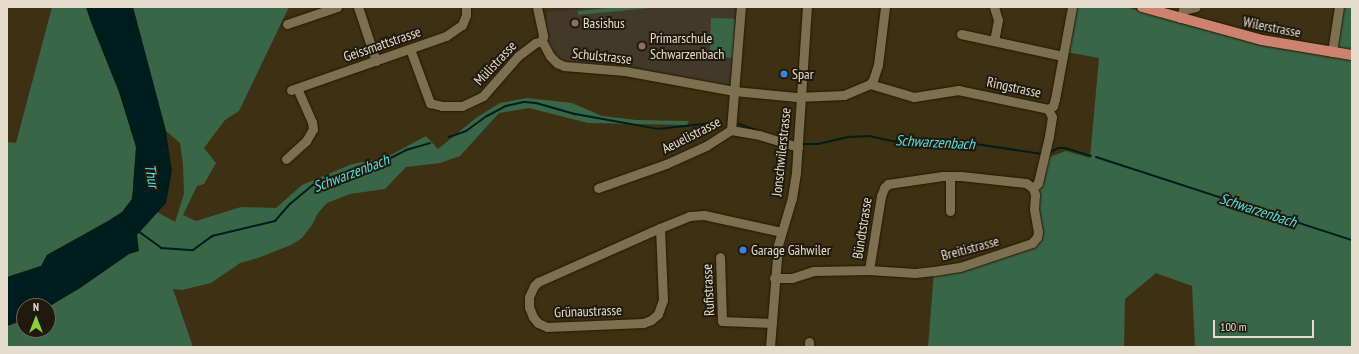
<!DOCTYPE html>
<html>
<head>
<meta charset="utf-8">
<style>
	body { margin:0 }
	#map { position:relative; width:1359px; height:354px; overflow:hidden; background:#3e3113; font-family:"PT Sans Narrow",sans-serif }
	div>[style] { position:absolute }
	.education>* { inset:0; background:#433929 }
	.green>* { inset:0; background:#386647; transform-origin:0 0 }
	.water>* { inset:0; background:#001d1e }
	.stream>* { height:2px; margin:-1px; padding:0 1px; transform-origin:1px; border-radius:1px; background:#001d1e }
	.roads { filter:drop-shadow(0 0 1px #241800) drop-shadow(0 0 1px #241800) }
	.minor>* { height:9px; margin:-4.5px; padding:0 4.5px; transform-origin:4.5px; border-radius:4.5px; background:#7d6f50 }
	.major>* { height:10px; margin:-5px; padding:0 5px; transform-origin:5px; border-radius:5px; background:#cb836f }
	.dots>* { width:11px; height:11px; translate:-50% -50%; box-sizing:border-box; border:2px solid #201a0d; border-radius:50% }
	span { translate:-50% -50%; white-space:nowrap; text-align:center; line-height:1.15; -webkit-text-stroke:4px #201a0d; paint-order:stroke }
	.poi-label { font-size:14px; color:#e5ddcc }
	.left { translate:0 -50%; text-align:left }
	.street-label { font-size:14px; color:#e5ddcc }
	.water-label { font-size:15px; color:#50e0e3; font-style:italic }
	.frame { position:absolute; inset:0; border:8px solid #e5ddcc; pointer-events:none }
	.north { position:absolute; left:16px; top:298px; width:40px; height:40px; box-sizing:border-box; background:#201a0d; border:1px solid #6f6859; border-radius:50%; rotate:0deg; font-size:11px; font-weight:700; line-height:16px; text-align:center; color:#e5ddcc }
	.north::after { content:''; display:block; margin:auto; width:14px; height:18px; background:#8ecd42; clip-path:polygon(50% 0,100% 100%,50% 72%,0 100%) }
	.scale { position:absolute; left:1213px; top:320px; width:101px; height:18px; box-sizing:border-box; border:2px solid #e5ddcc; border-top:0; padding-left:5px; font-size:12px; line-height:14px; white-space:nowrap; color:#e5ddcc; -webkit-text-stroke:3px #201a0d; paint-order:stroke }
</style>
</head>
<body>
<div id="map">
	<div class="education">
		<i style="clip-path:polygon(598px 7px,739px 7px,730px 88px,563px 62px,555px 56px,547px 43px,548px 37px,543px 18px,547px 18px,547px 12px)"></i>
	</div>
	<div class="green">
		<i style="clip-path:polygon(52px 7px,86px 7px,91px 22px,119px 92px,136px 147px,133px 192px,132px 199px,122px 212px,108px 221px,47px 255px,41px 266px,7px 277px,7px 142px,16px 143px)"></i>
		<i style="clip-path:polygon(133px 7px,289px 7px,239px 111px,225px 120px,204px 148px,216px 163px,204px 184px,197px 186px,183px 215px,196px 221px,241px 207px,276px 208px,302px 185px,352px 164px,385px 158px,426px 136px,438px 149px,476px 118px,500px 103px,527px 98px,572px 103px,602px 116px,636px 120px,689px 121px,687px 125px,588px 123px,529px 108px,499px 113px,460px 156px,440px 163px,406px 167px,385px 189px,350px 194px,327px 203px,318px 213px,312px 225px,302px 238px,291px 245px,258px 258px,240px 263px,211px 283px,182px 290px,173px 289px,193px 347px,7px 347px,7px 326px,24px 320px,24px 330px,48px 330px,48px 307px,80px 288px,129px 254px,138px 251px,137px 235px,157px 212px,175px 222px,184px 194px,183px 165px,180px 143px,166px 131px)"></i>
		<i style="clip-path:polygon(617px 7px,660px 7px,578px 15px,578px 11px)"></i>
		<i style="clip-path:polygon(1074px 7px,1125px 7px,1235px 38px,1334px 56px,1343px 7px,1352px 7px,1352px 347px,1195px 347px,1192px 286px,1156px 273px,1125px 299px,1124px 347px,928px 347px,934px 271px,1035px 241px,1038px 188px,1047px 158px,1066px 151px,1090px 158px,1099px 58px,1066px 52px)"></i>
		<i style="left:711px;top:18px;width:24px;height:39px;rotate:2deg"></i>
	</div>
	<div class="water">
		<i style="clip-path:polygon(86px 7px,133px 7px,166px 131px,172px 171px,166px 203px,137px 235px,139px 251px,129px 254px,80px 288px,48px 307px,24px 306px,24px 320px,7px 326px,7px 277px,41px 266px,47px 255px,108px 221px,122px 212px,132px 199px,136px 147px,119px 92px,91px 22px)"></i>
	</div>
	<div class="stream">
		<i style="left:739px;top:124px;width:21px;rotate:19deg"></i>
		<i style="left:449px;top:137px;width:18px;rotate:-19deg"></i>
		<i style="left:466px;top:131px;width:26px;rotate:-36deg"></i>
		<i style="left:487px;top:116px;width:21px;rotate:-28deg"></i>
		<i style="left:506px;top:106px;width:18px;rotate:-13deg"></i>
		<i style="left:524px;top:102px;width:12px;rotate:5deg"></i>
		<i style="left:536px;top:103px;width:41px;rotate:15.8deg"></i>
		<i style="left:575px;top:114px;width:84px;rotate:10.2deg"></i>
		<i style="left:658px;top:129px;width:63px;rotate:-6.3deg"></i>
		<i style="left:801px;top:144px;width:17px"></i>
		<i style="left:818px;top:144px;width:32px;rotate:-13deg"></i>
		<i style="left:849px;top:137px;width:20px;rotate:-3deg"></i>
		<i style="left:869px;top:136px;width:25px;rotate:12deg"></i>
		<i style="left:893px;top:141px;width:63px"></i>
		<i style="left:956px;top:141px;width:87px;rotate:8.6deg"></i>
		<i style="left:1049px;top:153px;width:10px;rotate:-29deg"></i>
		<i style="left:1058px;top:148px;width:7px"></i>
		<i style="left:1065px;top:148px;width:27px;rotate:17deg"></i>
		<i style="left:1096px;top:157px;width:269px;rotate:18deg"></i>
		<i style="left:138px;top:231px;width:29px;rotate:36deg"></i>
		<i style="left:161px;top:248px;width:32px;rotate:4deg"></i>
		<i style="left:193px;top:250px;width:24px;rotate:-36deg"></i>
		<i style="left:212px;top:236px;width:65px;rotate:-13.4deg"></i>
		<i style="left:275px;top:221px;width:23px;rotate:-49deg"></i>
		<i style="left:290px;top:204px;width:30px;rotate:-40deg"></i>
		<i style="left:313px;top:185px;width:65px;rotate:-17deg"></i>
		<i style="left:375px;top:166px;width:35px;rotate:-27deg"></i>
		<i style="left:406px;top:150px;width:25px;rotate:-16deg"></i>
	</div>
	<div class="roads">
		<div class="minor">
			<i style="left:358px;top:7px;width:57px;rotate:71.6deg"></i>
			<i style="left:537px;top:7px;width:30px;rotate:78deg"></i>
			<i style="left:543px;top:36px;width:5px;rotate:101deg"></i>
			<i style="left:542px;top:41px;width:17px;rotate:62deg"></i>
			<i style="left:550px;top:56px;width:10px;rotate:45deg"></i>
			<i style="left:557px;top:63px;width:8px;rotate:23deg"></i>
			<i style="left:564px;top:66px;width:61px;rotate:4.7deg"></i>
			<i style="left:625px;top:71px;width:111px;rotate:10.4deg"></i>
			<i style="left:734px;top:91px;width:63px;rotate:5.4deg"></i>
			<i style="left:797px;top:97px;width:47px;rotate:-2.4deg"></i>
			<i style="left:844px;top:95px;width:28px;rotate:-23deg"></i>
			<i style="left:870px;top:84px;width:5px;rotate:-53deg"></i>
			<i style="left:873px;top:80px;width:16px;rotate:-72deg"></i>
			<i style="left:878px;top:65px;width:58px;rotate:-83.1deg"></i>
			<i style="left:1180px;top:18px;width:9px;rotate:-69deg"></i>
			<i style="left:1183px;top:10px;width:13px;rotate:-13deg"></i>
			<i style="left:287px;top:24px;width:53px;rotate:-18.8deg"></i>
			<i style="left:961px;top:34px;width:104px;rotate:12.2deg"></i>
			<i style="left:994px;top:41px;width:21px;rotate:-79deg"></i>
			<i style="left:998px;top:20px;width:14px;rotate:-107deg"></i>
			<i style="left:410px;top:49px;width:58px;rotate:69.7deg"></i>
			<i style="left:430px;top:103px;width:12px;rotate:14deg"></i>
			<i style="left:442px;top:106px;width:20px"></i>
			<i style="left:462px;top:106px;width:23px;rotate:-25deg"></i>
			<i style="left:483px;top:96px;width:53px;rotate:-48.8deg"></i>
			<i style="left:518px;top:56px;width:21px;rotate:-37deg"></i>
			<i style="left:535px;top:43px;width:7px;rotate:-16deg"></i>
			<i style="left:1332px;top:52px;width:46px;rotate:-81.2deg"></i>
			<i style="left:870px;top:84px;width:46px;rotate:16.5deg"></i>
			<i style="left:914px;top:97px;width:45px;rotate:-9deg"></i>
			<i style="left:958px;top:90px;width:92px;rotate:11.9deg"></i>
			<i style="left:291px;top:90px;width:164px;rotate:-19.2deg"></i>
			<i style="left:446px;top:36px;width:19px;rotate:-35deg"></i>
			<i style="left:462px;top:25px;width:11px;rotate:-68deg"></i>
			<i style="left:466px;top:15px;width:8px;rotate:-90deg"></i>
			<i style="left:1048px;top:109px;width:6px;rotate:-31deg"></i>
			<i style="left:1053px;top:106px;width:7px;rotate:-74deg"></i>
			<i style="left:1055px;top:99px;width:94px;rotate:-79.5deg"></i>
			<i style="left:731px;top:130px;width:123px;rotate:-85.4deg"></i>
			<i style="left:286px;top:159px;width:27px;rotate:-42deg"></i>
			<i style="left:306px;top:141px;width:14px;rotate:-60deg"></i>
			<i style="left:313px;top:129px;width:7px;rotate:-98deg"></i>
			<i style="left:312px;top:122px;width:37px;rotate:-114deg"></i>
			<i style="left:950px;top:176px;width:35px;rotate:90deg"></i>
			<i style="left:598px;top:188px;width:72px;rotate:-19.4deg"></i>
			<i style="left:666px;top:164px;width:44px;rotate:-24.2deg"></i>
			<i style="left:706px;top:146px;width:30px;rotate:-33deg"></i>
			<i style="left:731px;top:130px;width:28px;rotate:10deg"></i>
			<i style="left:759px;top:135px;width:41px;rotate:17.1deg"></i>
			<i style="left:660px;top:228px;width:72px;rotate:87.6deg"></i>
			<i style="left:663px;top:300px;width:15px;rotate:110deg"></i>
			<i style="left:658px;top:314px;width:9px;rotate:139deg"></i>
			<i style="left:651px;top:320px;width:9px;rotate:159deg"></i>
			<i style="left:643px;top:323px;width:96px;rotate:177.6deg"></i>
			<i style="left:547px;top:327px;width:10px;rotate:-156deg"></i>
			<i style="left:538px;top:323px;width:8px;rotate:-130deg"></i>
			<i style="left:533px;top:317px;width:11px;rotate:-112deg"></i>
			<i style="left:529px;top:307px;width:10px;rotate:-90deg"></i>
			<i style="left:529px;top:297px;width:12px;rotate:-66deg"></i>
			<i style="left:534px;top:286px;width:6px;rotate:-45deg"></i>
			<i style="left:538px;top:282px;width:133px;rotate:-23.9deg"></i>
			<i style="left:660px;top:228px;width:31px;rotate:-22deg"></i>
			<i style="left:689px;top:216px;width:15px;rotate:-4deg"></i>
			<i style="left:704px;top:215px;width:79px;rotate:12.4deg"></i>
			<i style="left:720px;top:257px;width:64px;rotate:88.2deg"></i>
			<i style="left:722px;top:321px;width:50px;rotate:2.3deg"></i>
			<i style="left:869px;top:270px;width:75px;rotate:-80.8deg"></i>
			<i style="left:881px;top:196px;width:9px;rotate:-69deg"></i>
			<i style="left:884px;top:188px;width:6px;rotate:-45deg"></i>
			<i style="left:888px;top:184px;width:55px;rotate:-8.4deg"></i>
			<i style="left:942px;top:176px;width:19px"></i>
			<i style="left:961px;top:176px;width:65px;rotate:6.1deg"></i>
			<i style="left:1026px;top:183px;width:9px;rotate:36deg"></i>
			<i style="left:774px;top:278px;width:18px"></i>
			<i style="left:792px;top:278px;width:23px;rotate:-18deg"></i>
			<i style="left:814px;top:271px;width:55px;rotate:-1deg"></i>
			<i style="left:869px;top:270px;width:46px;rotate:3.7deg"></i>
			<i style="left:915px;top:273px;width:19px;rotate:-6deg"></i>
			<i style="left:934px;top:271px;width:26px;rotate:-9deg"></i>
			<i style="left:960px;top:267px;width:76px;rotate:-18.4deg"></i>
			<i style="left:1032px;top:243px;width:8px;rotate:-50deg"></i>
			<i style="left:1037px;top:237px;width:5px;rotate:-79deg"></i>
			<i style="left:1038px;top:232px;width:23px;rotate:-100deg"></i>
			<i style="left:1034px;top:209px;width:14px;rotate:-86deg"></i>
			<i style="left:1035px;top:195px;width:7px;rotate:-106deg"></i>
			<i style="left:1033px;top:188px;width:7px;rotate:-45deg"></i>
			<i style="left:1038px;top:183px;width:48px;rotate:-76.8deg"></i>
			<i style="left:1049px;top:136px;width:19px;rotate:-81deg"></i>
			<i style="left:1052px;top:117px;width:9px;rotate:-117deg"></i>
			<i style="left:770px;top:347px;width:102px;rotate:-85.5deg"></i>
			<i style="left:778px;top:245px;width:49px;rotate:-73.4deg"></i>
			<i style="left:792px;top:198px;width:26px;rotate:-81deg"></i>
			<i style="left:796px;top:172px;width:165px;rotate:-86.2deg"></i>
			<i style="left:809px;top:347px;width:5px;rotate:-90deg"></i>
		</div>
		<div class="major">
			<i style="left:1142px;top:7px;width:124px;rotate:15.4deg"></i>
			<i style="left:1262px;top:40px;width:91px;rotate:9.5deg"></i>
		</div>
	</div>
	<div class="dots">
		<i style="left:575px;top:23px;background:#8d6e63"></i>
		<i style="left:642px;top:46px;background:#8d6e63"></i>
		<i style="left:784px;top:74px;background:#3f7fe0"></i>
		<i style="left:743px;top:250px;background:#3f7fe0"></i>
	</div>
	<div class="poi-label">
		<span class="left" style="left:583px;top:23px">Basishus</span>
		<span class="left" style="left:650px;top:46px">Primarschule<br>Schwarzenbach</span>
		<span class="left" style="left:792px;top:74px">Spar</span>
		<span class="left" style="left:751px;top:250px">Garage Gähwiler</span>
	</div>
	<div class="street-label">
		<span style="left:1272px;top:27px;rotate:11deg">Wilerstrasse</span>
		<span style="left:382px;top:44px;rotate:-19deg">Geissmattstrasse</span>
		<span style="left:602px;top:56px;rotate:6deg">Schulstrasse</span>
		<span style="left:495px;top:63px;rotate:-47deg">Mülistrasse</span>
		<span style="left:1014px;top:87px;rotate:12deg">Ringstrasse</span>
		<span style="left:691px;top:135px;rotate:-27deg">Aeuelistrasse</span>
		<span style="left:781px;top:152px;rotate:-84deg">Jonschwilerstrasse</span>
		<span style="left:862px;top:228px;rotate:-81deg">Bündtstrasse</span>
		<span style="left:970px;top:248px;rotate:-15deg">Breitistrasse</span>
		<span style="left:708px;top:290px;rotate:-93deg">Rufistrasse</span>
		<span style="left:588px;top:311px;rotate:-2deg">Grünaustrasse</span>
	</div>
	<div class="water-label">
		<span style="left:935px;top:142px;rotate:3deg">Schwarzenbach</span>
		<span style="left:351px;top:173px;rotate:-21deg">Schwarzenbach</span>
		<span style="left:152px;top:176px;rotate:79deg">Thur</span>
		<span style="left:1258px;top:210px;rotate:18deg">Schwarzenbach</span>
	</div>
	<div class="frame"></div>
	<div class="north">N</div>
	<div class="scale">100 m</div>
</div>
</body>
</html>
